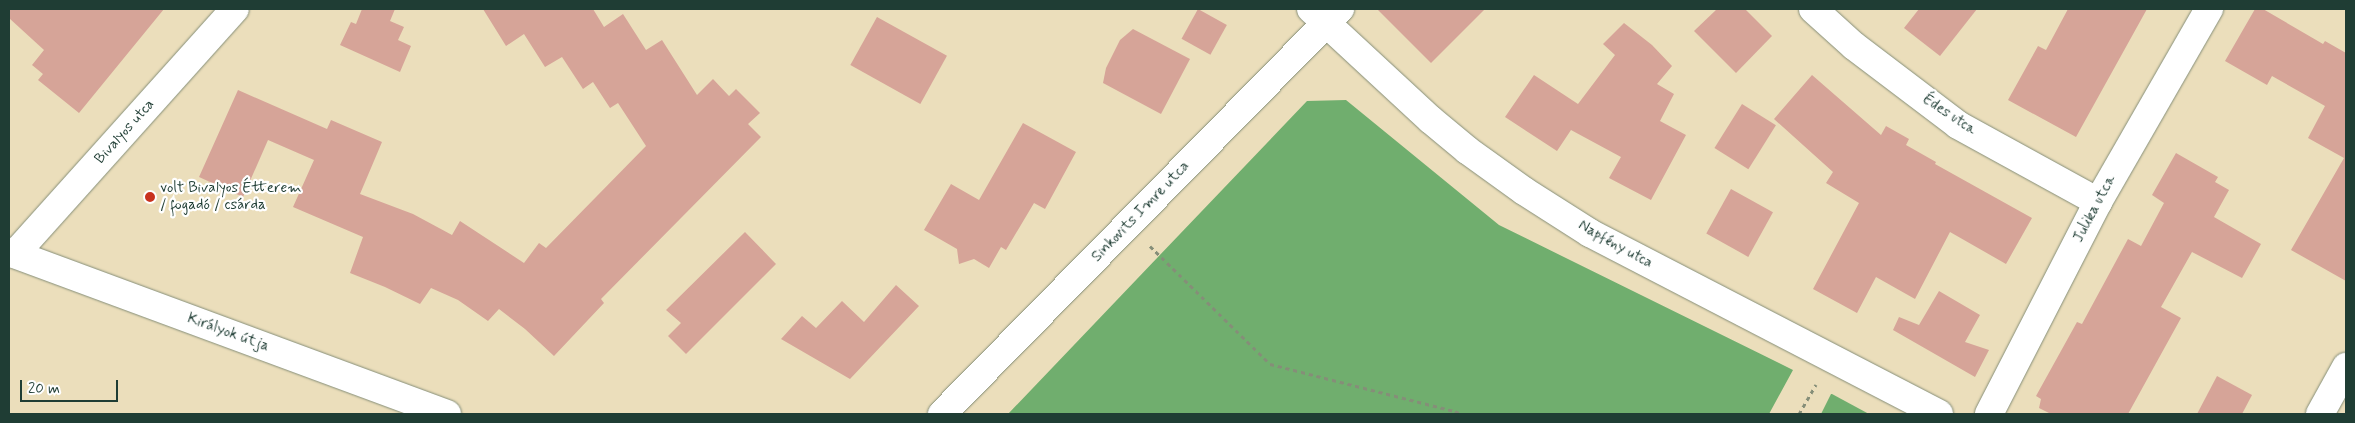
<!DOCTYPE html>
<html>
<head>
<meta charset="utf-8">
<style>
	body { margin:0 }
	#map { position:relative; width:2355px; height:423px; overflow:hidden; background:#ebdebb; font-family:Mynerve,sans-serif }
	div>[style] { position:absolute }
	.forest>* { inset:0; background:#70ae6e }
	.building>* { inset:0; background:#d6a498; transform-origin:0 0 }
	.path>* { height:3px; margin-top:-1.5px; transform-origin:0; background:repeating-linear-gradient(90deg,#858e78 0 4px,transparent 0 8px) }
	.roads { filter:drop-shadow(0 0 1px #858e78) drop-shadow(0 0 1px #858e78) }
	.minor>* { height:28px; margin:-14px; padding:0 14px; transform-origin:14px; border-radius:14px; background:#fff }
	.tertiary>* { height:28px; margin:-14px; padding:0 14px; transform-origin:14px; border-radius:14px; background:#fff }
	.dots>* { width:14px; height:14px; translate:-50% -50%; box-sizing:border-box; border:2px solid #fff; border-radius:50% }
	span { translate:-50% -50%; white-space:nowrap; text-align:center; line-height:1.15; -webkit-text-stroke:4.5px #fff; paint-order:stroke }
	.street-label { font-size:15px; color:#1f3d34 }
	.poi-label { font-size:15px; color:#1f3d34 }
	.left { translate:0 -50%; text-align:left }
	.frame { position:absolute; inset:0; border:10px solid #1f3d34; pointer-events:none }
	.scale { position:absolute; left:20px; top:380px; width:98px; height:22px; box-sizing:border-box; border:2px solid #1f3d34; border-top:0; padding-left:6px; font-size:15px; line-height:18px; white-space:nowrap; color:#1f3d34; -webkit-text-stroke:4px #fff; paint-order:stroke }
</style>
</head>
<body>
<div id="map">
	<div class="forest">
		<i style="clip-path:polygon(1346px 100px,1499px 225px,1793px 370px,1769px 414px,1008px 414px,1307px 101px)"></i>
		<i style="clip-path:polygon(1831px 394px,1832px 394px,1869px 414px,1821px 414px)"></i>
	</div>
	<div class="building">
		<i style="clip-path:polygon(9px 9px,164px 9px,79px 113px,38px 80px,43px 74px,32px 65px,44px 50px,9px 18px)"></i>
		<i style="clip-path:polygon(362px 9px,395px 9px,390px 21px,404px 27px,398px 40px,411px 46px,400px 72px,340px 45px,351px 22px,356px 24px)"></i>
		<i style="clip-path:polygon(483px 9px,593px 9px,604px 27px,623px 14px,646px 50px,662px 40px,697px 95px,713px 79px,729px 96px,736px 89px,760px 113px,748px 124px,761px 137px,601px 299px,604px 303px,554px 356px,525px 329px,499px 309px,488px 321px,458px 300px,431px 288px,420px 304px,385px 287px,350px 273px,363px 237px,293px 207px,314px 160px,268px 140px,243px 197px,199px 177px,238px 90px,327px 129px,331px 120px,382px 142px,360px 194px,413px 214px,452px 235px,460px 221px,524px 263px,539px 243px,546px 248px,646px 146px,618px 103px,610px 108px,593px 82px,583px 89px,562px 57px,545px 67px,524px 34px,506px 46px)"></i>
		<i style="left:1198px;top:9px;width:33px;height:34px;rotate:29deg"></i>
		<i style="clip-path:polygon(1377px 9px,1485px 9px,1431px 63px)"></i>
		<i style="clip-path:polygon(1717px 9px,1745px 9px,1772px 36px,1736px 73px,1694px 31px)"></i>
		<i style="clip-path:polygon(1919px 9px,1977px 9px,1940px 56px,1904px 28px)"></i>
		<i style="clip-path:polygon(2068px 9px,2147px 9px,2076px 137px,2008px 100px,2038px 46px,2046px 50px)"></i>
		<i style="clip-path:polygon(2255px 9px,2263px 9px,2323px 44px,2325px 41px,2346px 53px,2346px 281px,2291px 250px,2344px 158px,2308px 138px,2325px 106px,2272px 76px,2267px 85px,2225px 61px)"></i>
		<i style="left:877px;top:17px;width:80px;height:55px;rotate:29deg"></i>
		<i style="clip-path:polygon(1624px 23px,1652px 45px,1672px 66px,1657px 84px,1674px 94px,1660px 121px,1686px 135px,1651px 200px,1609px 178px,1621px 157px,1571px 130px,1557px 151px,1505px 117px,1534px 75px,1578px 104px,1615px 55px,1603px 44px)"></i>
		<i style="clip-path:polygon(1133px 29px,1190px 59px,1161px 114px,1103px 83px,1106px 68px,1120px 40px)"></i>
		<i style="clip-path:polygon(1812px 75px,1881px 135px,1886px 126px,1909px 139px,1906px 145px,1936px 162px,1935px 164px,2032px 218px,2006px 264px,1950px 232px,1915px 299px,1876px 277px,1857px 313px,1813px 289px,1859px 203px,1826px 183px,1833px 172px,1774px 119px)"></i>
		<i style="left:1742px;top:104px;width:40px;height:52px;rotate:32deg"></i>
		<i style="clip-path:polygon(1023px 123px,1076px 152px,1045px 209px,1034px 203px,1006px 250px,1001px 247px,989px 268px,974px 259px,959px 264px,957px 249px,924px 230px,951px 184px,979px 200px)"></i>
		<i style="clip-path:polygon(2176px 153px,2218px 177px,2215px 182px,2229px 190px,2214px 217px,2261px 244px,2242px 278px,2192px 252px,2161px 307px,2181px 318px,2128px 414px,2051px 414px,2039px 408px,2041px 399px,2036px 396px,2077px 322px,2082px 324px,2128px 239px,2141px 246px,2164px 203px,2152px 195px)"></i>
		<i style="left:1731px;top:189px;width:48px;height:51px;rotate:29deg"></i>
		<i style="clip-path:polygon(745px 232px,776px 264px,686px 354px,668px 336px,681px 323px,666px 310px)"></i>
		<i style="clip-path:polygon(896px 285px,919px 306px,850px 379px,781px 339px,802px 316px,816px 328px,842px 301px,864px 322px)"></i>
		<i style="clip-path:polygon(1939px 291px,1980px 315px,1965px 342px,1989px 350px,1975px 377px,1893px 330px,1899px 317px,1919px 325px)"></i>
		<i style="clip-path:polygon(2217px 376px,2252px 395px,2242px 414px,2197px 414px)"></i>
	</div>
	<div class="path">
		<i style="left:1150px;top:246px;width:168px;rotate:44.5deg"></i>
		<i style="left:1270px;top:364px;width:191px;rotate:14.3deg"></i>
		<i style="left:1455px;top:411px;width:7px;rotate:27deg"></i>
		<i style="left:1799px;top:414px;width:34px;rotate:-60deg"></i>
	</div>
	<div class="roads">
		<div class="minor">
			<i style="left:1311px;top:9px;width:163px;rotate:42.8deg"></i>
			<i style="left:1431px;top:120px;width:47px;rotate:39.8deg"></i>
			<i style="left:1467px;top:150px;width:70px;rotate:35.7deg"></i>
			<i style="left:1524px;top:191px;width:78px;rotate:32.5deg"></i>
			<i style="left:1590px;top:233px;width:393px;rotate:27.4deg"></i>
			<i style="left:1813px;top:9px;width:55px;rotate:42.1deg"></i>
			<i style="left:1854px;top:46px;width:131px;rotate:37.2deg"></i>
			<i style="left:1958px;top:125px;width:160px;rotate:28.8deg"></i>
			<i style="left:15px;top:254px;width:329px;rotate:-48.1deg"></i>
			<i style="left:942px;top:414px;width:568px;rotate:-45.5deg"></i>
			<i style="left:1989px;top:414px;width:238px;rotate:-62.8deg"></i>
			<i style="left:2098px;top:202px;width:223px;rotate:-60.1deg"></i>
			<i style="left:2320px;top:414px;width:54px;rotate:-61deg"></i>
		</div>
		<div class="tertiary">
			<i style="left:9px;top:252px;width:467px;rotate:20.3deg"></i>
		</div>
	</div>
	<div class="dots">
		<i style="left:150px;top:197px;background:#c8321e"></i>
	</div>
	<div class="street-label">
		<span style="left:1949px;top:115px;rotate:34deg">Édes utca</span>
		<span style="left:125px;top:132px;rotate:-48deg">Bivalyos utca</span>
		<span style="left:2095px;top:209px;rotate:-62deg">Julika utca</span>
		<span style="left:1141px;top:212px;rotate:-46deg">Sinkovits Imre utca</span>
		<span style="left:1615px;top:245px;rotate:29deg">Napfény utca</span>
		<span style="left:228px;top:333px;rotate:20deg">Királyok útja</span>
	</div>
	<div class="poi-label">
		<span class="left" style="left:160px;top:197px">volt Bivalyos Étterem<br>/ fogadó / csárda</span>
	</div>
	<div class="frame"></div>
	<div class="scale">20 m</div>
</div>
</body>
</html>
